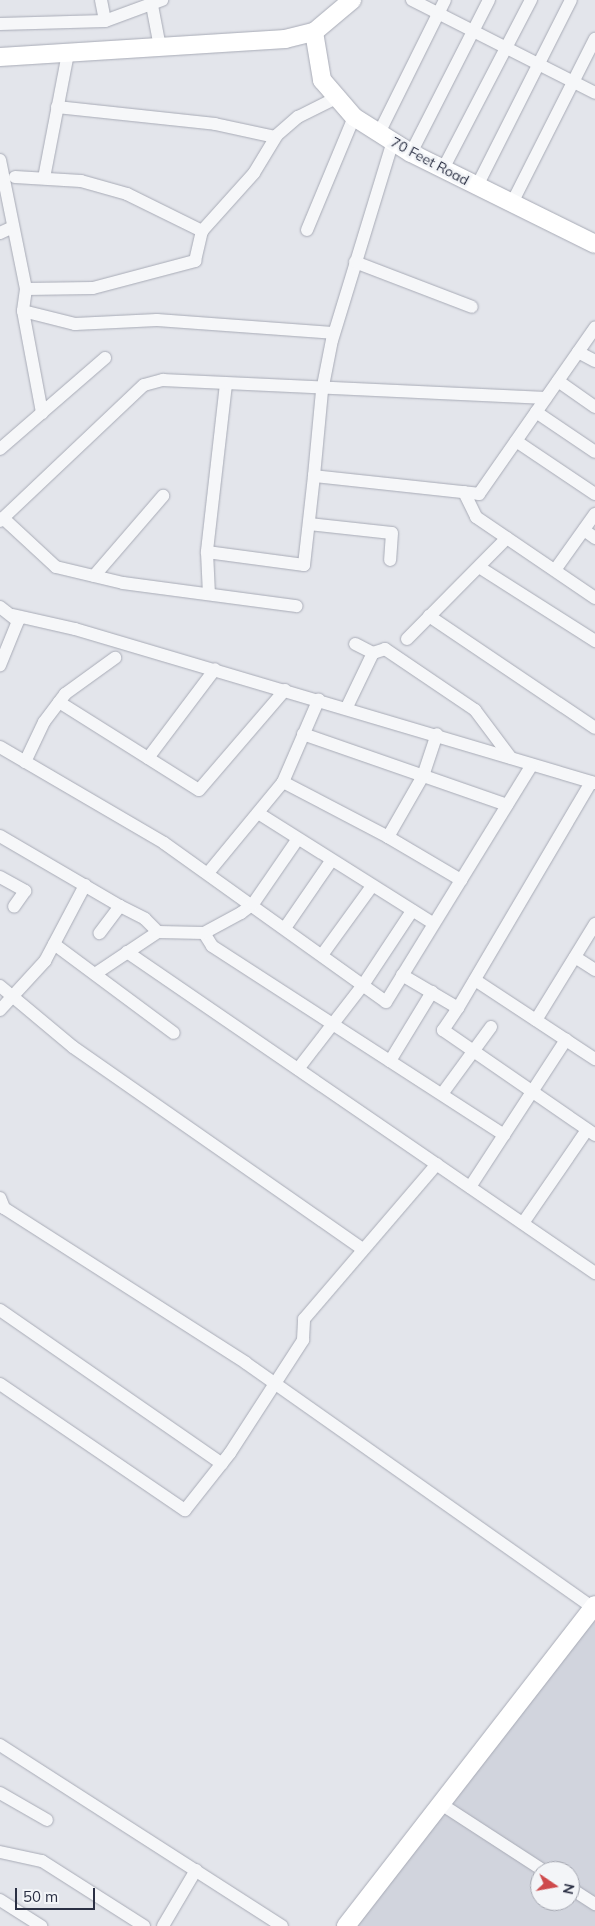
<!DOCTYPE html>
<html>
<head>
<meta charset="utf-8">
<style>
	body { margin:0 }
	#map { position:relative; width:595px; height:1926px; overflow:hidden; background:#e3e5eb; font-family:Mulish,sans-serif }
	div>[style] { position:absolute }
	.built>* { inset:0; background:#d1d4dd }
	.roads { filter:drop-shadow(0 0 1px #a8abb6) drop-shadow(0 0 1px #a8abb6) }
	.street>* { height:12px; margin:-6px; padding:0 6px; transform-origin:6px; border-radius:6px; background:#f6f7f9 }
	.secondary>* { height:18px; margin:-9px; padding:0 9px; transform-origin:9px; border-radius:9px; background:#fff }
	span { translate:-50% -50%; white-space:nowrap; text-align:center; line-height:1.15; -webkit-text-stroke:5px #f3f5f8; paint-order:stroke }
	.street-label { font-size:14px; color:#2b3044 }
	.north { position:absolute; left:530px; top:1861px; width:50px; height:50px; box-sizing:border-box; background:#f3f5f8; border:1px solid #a3a6b0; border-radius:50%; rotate:102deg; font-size:14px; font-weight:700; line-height:20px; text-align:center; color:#2b3044 }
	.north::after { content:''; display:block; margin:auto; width:18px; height:22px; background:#ce4a4c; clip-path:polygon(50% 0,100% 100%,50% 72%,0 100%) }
	.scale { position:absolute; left:15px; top:1888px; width:80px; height:22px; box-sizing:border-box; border:2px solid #2b3044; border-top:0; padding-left:6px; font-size:15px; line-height:18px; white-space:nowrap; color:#2b3044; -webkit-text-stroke:4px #f3f5f8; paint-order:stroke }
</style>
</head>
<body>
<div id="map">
	<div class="built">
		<i style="clip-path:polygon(evenodd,595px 1605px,595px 1926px,346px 1926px,595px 1605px,540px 1871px,570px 1871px,570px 1901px,540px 1901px,540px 1871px)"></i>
	</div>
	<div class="roads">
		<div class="street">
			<i style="left:101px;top:0;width:21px;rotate:79deg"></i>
			<i style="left:151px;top:0;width:48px;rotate:79.2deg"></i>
			<i style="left:412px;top:0;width:205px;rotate:26.9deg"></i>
			<i style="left:0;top:24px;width:105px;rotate:-1.6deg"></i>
			<i style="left:105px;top:21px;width:61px;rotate:-20.2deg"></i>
			<i style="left:57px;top:107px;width:159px;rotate:6.1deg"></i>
			<i style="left:215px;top:124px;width:61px;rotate:12.2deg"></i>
			<i style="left:379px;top:133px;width:148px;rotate:-63.6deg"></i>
			<i style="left:393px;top:141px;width:208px;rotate:107deg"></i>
			<i style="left:332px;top:340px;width:52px;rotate:101.1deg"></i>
			<i style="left:322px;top:391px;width:85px;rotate:95.4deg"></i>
			<i style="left:314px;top:476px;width:166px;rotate:6.2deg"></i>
			<i style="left:479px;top:494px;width:203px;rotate:-55.1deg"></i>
			<i style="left:411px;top:153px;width:172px;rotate:-63deg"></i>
			<i style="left:0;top:160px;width:132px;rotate:78.6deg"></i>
			<i style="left:26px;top:289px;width:67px;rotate:-0.9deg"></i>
			<i style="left:93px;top:288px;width:106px;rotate:-14.8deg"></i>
			<i style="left:195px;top:261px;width:31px;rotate:-77deg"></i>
			<i style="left:202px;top:231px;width:78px;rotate:-48.1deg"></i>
			<i style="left:254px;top:173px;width:44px;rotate:-58.8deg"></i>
			<i style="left:277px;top:135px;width:28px;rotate:-41deg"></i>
			<i style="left:298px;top:117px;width:40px;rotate:-26.6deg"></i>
			<i style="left:443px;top:169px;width:191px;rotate:-62.5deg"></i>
			<i style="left:15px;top:177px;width:66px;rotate:3.5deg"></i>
			<i style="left:81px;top:181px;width:48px;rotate:15.8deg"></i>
			<i style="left:127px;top:194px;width:84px;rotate:26.3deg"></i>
			<i style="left:44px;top:178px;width:127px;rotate:-79.1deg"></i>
			<i style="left:477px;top:186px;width:208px;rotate:-63.2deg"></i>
			<i style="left:512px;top:203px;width:184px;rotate:-63.2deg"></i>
			<i style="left:307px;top:230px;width:122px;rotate:-67.4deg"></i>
			<i style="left:0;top:233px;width:14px;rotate:-25deg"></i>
			<i style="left:355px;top:262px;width:125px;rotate:21deg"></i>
			<i style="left:26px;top:289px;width:22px;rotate:98deg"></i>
			<i style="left:23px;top:311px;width:54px;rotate:14deg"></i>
			<i style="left:75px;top:324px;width:82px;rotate:-2.8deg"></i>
			<i style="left:157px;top:320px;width:176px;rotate:4.2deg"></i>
			<i style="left:23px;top:311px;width:104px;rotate:79.4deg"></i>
			<i style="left:578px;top:352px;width:19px;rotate:28deg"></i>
			<i style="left:558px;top:381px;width:45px;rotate:35.1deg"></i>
			<i style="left:226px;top:384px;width:169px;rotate:96.5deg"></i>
			<i style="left:207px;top:552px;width:98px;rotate:7.6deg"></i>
			<i style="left:304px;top:565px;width:90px;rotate:-83.6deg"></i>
			<i style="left:536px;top:412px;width:71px;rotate:34.1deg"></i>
			<i style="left:516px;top:441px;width:95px;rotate:33.9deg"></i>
			<i style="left:0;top:449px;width:139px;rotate:-40.9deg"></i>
			<i style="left:464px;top:492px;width:28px;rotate:64deg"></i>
			<i style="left:476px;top:517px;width:144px;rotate:34.2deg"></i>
			<i style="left:3px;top:518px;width:72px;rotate:42.8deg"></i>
			<i style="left:56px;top:567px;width:69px;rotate:13.4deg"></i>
			<i style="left:123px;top:583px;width:175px;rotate:7.6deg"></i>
			<i style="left:0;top:521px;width:198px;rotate:-43.4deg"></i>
			<i style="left:144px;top:385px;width:20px;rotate:-15deg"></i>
			<i style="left:163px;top:380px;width:383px;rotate:2.7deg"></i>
			<i style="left:309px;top:524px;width:83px;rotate:6.2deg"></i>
			<i style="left:392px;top:533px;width:27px;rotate:94deg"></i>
			<i style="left:584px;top:530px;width:14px;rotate:36deg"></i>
			<i style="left:207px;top:552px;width:42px;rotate:87.3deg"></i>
			<i style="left:479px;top:567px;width:138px;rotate:32.5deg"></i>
			<i style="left:555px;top:570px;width:69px;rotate:-54.5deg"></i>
			<i style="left:94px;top:576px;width:106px;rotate:-49.2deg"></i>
			<i style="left:0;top:607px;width:23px;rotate:38deg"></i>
			<i style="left:18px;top:621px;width:48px;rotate:112.2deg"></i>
			<i style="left:13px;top:615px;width:64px;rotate:12.7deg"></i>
			<i style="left:75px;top:629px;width:542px;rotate:16.5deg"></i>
			<i style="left:429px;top:616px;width:200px;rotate:34deg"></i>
			<i style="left:407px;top:639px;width:142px;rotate:-45.3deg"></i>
			<i style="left:373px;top:653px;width:13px;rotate:-18deg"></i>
			<i style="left:385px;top:649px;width:109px;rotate:34.1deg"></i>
			<i style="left:475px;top:710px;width:60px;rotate:53.1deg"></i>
			<i style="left:59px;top:702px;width:165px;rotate:32.2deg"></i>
			<i style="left:199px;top:790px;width:132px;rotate:-49.3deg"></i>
			<i style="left:347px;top:707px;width:60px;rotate:-64.3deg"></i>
			<i style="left:373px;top:653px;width:20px;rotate:-153deg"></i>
			<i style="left:303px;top:734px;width:216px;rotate:19.2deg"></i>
			<i style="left:0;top:747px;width:190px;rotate:30.3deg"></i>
			<i style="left:164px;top:843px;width:273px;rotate:35.6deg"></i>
			<i style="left:386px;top:1002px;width:278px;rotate:-58.4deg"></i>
			<i style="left:148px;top:758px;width:111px;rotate:-53deg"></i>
			<i style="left:25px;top:762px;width:44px;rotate:-64.6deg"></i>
			<i style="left:44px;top:722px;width:35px;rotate:-53deg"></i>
			<i style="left:65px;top:694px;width:62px;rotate:-35.8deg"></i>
			<i style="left:283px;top:782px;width:119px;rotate:27.6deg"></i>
			<i style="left:388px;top:837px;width:70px;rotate:-60.2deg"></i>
			<i style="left:423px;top:776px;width:44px;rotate:-71.6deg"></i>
			<i style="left:258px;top:813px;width:204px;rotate:32.2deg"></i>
			<i style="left:0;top:836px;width:139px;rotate:30.3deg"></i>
			<i style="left:120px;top:906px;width:34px;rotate:127deg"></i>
			<i style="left:388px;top:837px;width:85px;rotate:30.5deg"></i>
			<i style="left:208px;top:873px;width:118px;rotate:-50.5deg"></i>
			<i style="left:283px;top:782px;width:90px;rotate:-66.6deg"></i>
			<i style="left:0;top:877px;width:29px;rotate:29deg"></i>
			<i style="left:25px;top:891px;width:19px;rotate:125deg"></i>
			<i style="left:120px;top:906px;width:28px;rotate:27deg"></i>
			<i style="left:145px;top:919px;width:18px;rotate:45deg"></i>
			<i style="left:285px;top:928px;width:81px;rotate:-55.5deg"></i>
			<i style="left:204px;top:933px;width:15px;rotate:58deg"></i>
			<i style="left:212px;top:946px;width:348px;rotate:32.9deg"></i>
			<i style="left:54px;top:944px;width:149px;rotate:36.6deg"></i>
			<i style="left:127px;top:952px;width:568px;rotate:34.45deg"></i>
			<i style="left:322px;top:955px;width:85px;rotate:-54.1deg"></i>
			<i style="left:575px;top:957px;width:24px;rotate:33deg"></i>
			<i style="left:95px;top:974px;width:76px;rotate:-33.7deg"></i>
			<i style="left:158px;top:932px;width:46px;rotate:1.2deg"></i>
			<i style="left:204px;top:933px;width:42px;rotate:-28.4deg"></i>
			<i style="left:241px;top:913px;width:15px;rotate:-37deg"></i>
			<i style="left:253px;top:904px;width:78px;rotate:-55.5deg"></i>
			<i style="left:402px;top:975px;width:65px;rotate:30.5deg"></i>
			<i style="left:458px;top:1008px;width:262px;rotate:-59.5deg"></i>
			<i style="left:475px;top:980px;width:144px;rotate:33.4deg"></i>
			<i style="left:0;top:986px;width:95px;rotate:39.9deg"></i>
			<i style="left:73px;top:1047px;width:353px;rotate:34.9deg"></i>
			<i style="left:458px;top:1008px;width:27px;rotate:124deg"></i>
			<i style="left:443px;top:1030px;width:185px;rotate:34.6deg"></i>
			<i style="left:0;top:1010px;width:67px;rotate:-47.4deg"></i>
			<i style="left:45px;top:961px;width:86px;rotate:-62.2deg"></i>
			<i style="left:536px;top:1020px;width:113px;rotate:-58.4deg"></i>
			<i style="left:390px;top:1061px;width:81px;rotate:-58.7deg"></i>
			<i style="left:298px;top:1069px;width:106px;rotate:-52.3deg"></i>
			<i style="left:363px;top:985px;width:89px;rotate:-56.5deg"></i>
			<i style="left:442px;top:1094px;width:83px;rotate:-53.8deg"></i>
			<i style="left:470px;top:1187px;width:176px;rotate:-56.9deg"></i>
			<i style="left:0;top:1198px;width:11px;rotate:68deg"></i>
			<i style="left:4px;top:1208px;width:287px;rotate:32.6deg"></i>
			<i style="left:246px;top:1363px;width:425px;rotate:35.2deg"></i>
			<i style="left:523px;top:1223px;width:113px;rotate:-55.5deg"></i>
			<i style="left:0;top:1310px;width:270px;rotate:34.7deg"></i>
			<i style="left:0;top:1384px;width:224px;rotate:34.3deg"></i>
			<i style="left:185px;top:1510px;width:73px;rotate:-51.7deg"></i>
			<i style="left:230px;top:1453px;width:135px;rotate:-57.1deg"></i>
			<i style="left:303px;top:1340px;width:21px;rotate:-87deg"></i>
			<i style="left:304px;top:1319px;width:204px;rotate:-49.4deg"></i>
			<i style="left:0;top:1745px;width:335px;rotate:32.7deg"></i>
			<i style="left:0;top:1793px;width:54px;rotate:29.9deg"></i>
			<i style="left:441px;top:1804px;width:123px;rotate:33deg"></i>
			<i style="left:0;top:1852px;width:43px;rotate:12.1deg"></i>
			<i style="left:42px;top:1861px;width:121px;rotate:32.5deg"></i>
			<i style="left:570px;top:1888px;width:30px;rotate:33deg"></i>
			<i style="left:0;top:1900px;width:49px;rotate:32.4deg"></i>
			<i style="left:163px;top:1926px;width:65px;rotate:-59.5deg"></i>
		</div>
		<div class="secondary">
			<i style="left:314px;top:32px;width:49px;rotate:80.5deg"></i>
			<i style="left:322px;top:80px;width:49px;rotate:49.1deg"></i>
			<i style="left:354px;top:117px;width:67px;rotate:32.3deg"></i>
			<i style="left:411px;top:153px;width:205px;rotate:26.3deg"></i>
			<i style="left:0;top:57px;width:286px;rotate:-3.6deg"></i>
			<i style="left:285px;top:39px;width:30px;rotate:-14deg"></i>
			<i style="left:314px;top:32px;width:50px;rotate:-40.1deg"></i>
			<i style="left:346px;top:1926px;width:406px;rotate:-52.2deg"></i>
		</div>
	</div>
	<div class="street-label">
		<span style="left:430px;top:161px;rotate:28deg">70 Feet Road</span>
	</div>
	<div class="north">N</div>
	<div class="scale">50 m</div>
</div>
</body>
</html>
